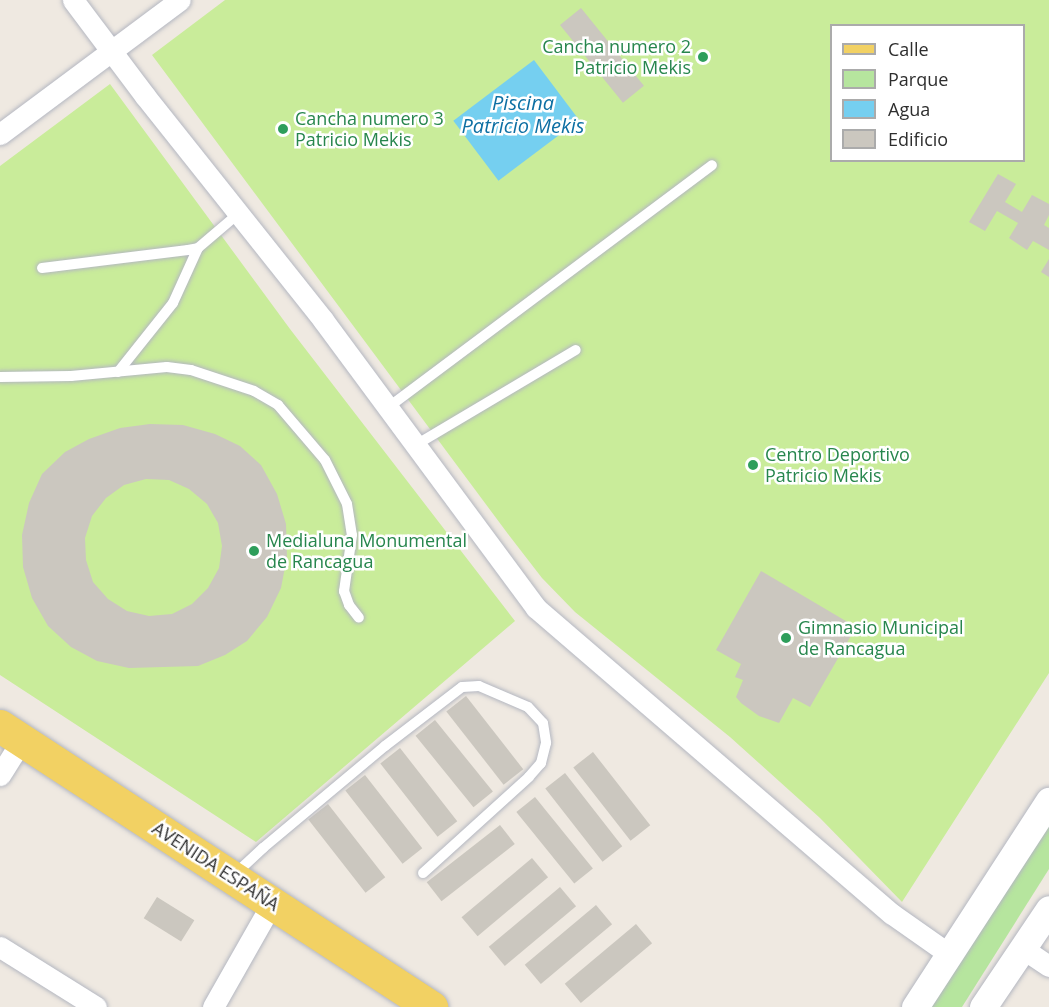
<!DOCTYPE html>
<html>
<head>
<meta charset="utf-8">
<style>
	body { margin:0 }
	#map { position:relative; width:1049px; height:1007px; overflow:hidden; background:#efe9e1; font-family:"Open Sans",sans-serif }
	div>[style] { position:absolute }
	.green>* { inset:0; background:#b6e59e }
	.pitch>* { inset:0; background:#c9ec9a }
	.water>* { inset:0; background:#75cff0; transform-origin:0 0 }
	.building>* { inset:0; background:#cbc7bf; transform-origin:0 0 }
	.roads { filter:drop-shadow(0 0 2px #b4b7c1) drop-shadow(0 0 2px #b4b7c1) }
	.service>* { height:10px; margin:-5px; padding:0 5px; transform-origin:5px; border-radius:5px; background:#fff }
	.minor>* { height:21px; margin:-10.5px; padding:0 10.5px; transform-origin:10.5px; border-radius:10.5px; background:#fff }
	.tertiary>* { height:27px; margin:-13.5px; padding:0 13.5px; transform-origin:13.5px; border-radius:13.5px; background:#fff }
	.primary>* { height:33px; margin:-16.5px; padding:0 16.5px; transform-origin:16.5px; border-radius:16.5px; background:#f2d163 }
	.dots>* { width:16px; height:16px; translate:-50% -50%; box-sizing:border-box; border:3px solid #fff; border-radius:50% }
	span { translate:-50% -50%; white-space:nowrap; text-align:center; line-height:1.15; -webkit-text-stroke:5px #fff; paint-order:stroke }
	.leisure-label { font-size:18px; color:#27864d }
	.right { translate:-100% -50%; text-align:right }
	.left { translate:0 -50%; text-align:left }
	.street-label { font-size:18px; color:#2e2e2e }
	.water-label { font-size:20px; color:#0d6fa3; font-style:italic }
	.legend { position:absolute; left:830px; top:24px; width:195px; height:138px; box-sizing:border-box; background:#fff; border:2px solid #ababab; margin:0; padding:8px 10px; list-style:none; font-size:18px; color:#2e2e2e }
	.legend li { display:flex; align-items:center; gap:12px; height:30px }
	.legend b { width:30px; border:2px solid #ababab }
</style>
</head>
<body>
<div id="map">
	<div class="green">
		<i style="clip-path:polygon(1049px 824px,1049px 869px,962px 1007px,929px 1007px)"></i>
	</div>
	<div class="pitch">
		<i style="clip-path:polygon(evenodd,225px 0,1049px 0,1049px 673px,902px 902px,820px 818px,730px 737px,575px 612px,542px 578px,508px 534px,152px 55px,225px 0,832px 26px,1024px 26px,1024px 160px,832px 160px,832px 26px)"></i>
		<i style="clip-path:polygon(110px 84px,290px 329px,515px 621px,256px 842px,0 675px,0 166px)"></i>
	</div>
	<div class="water">
		<i style="left:534px;top:60px;width:75px;height:101px;rotate:53deg"></i>
	</div>
	<div class="building">
		<i style="left:581px;top:8px;width:100px;height:27px;rotate:51deg"></i>
		<i style="clip-path:polygon(998px 174px,1016px 184px,1005px 202px,1022px 212px,1032px 195px,1049px 204px,1049px 215px,1044px 225px,1049px 228px,1049px 250px,1033px 241px,1027px 250px,1009px 238px,1018px 223px,997px 211px,985px 231px,969px 222px)"></i>
		<i style="clip-path:polygon(1049px 259px,1049px 277px,1041px 272px)"></i>
		<i style="clip-path:polygon(evenodd,150px 424px,183px 425px,215px 434px,240px 446px,261px 465px,277px 494px,286px 524px,287px 557px,281px 588px,267px 617px,247px 641px,225px 655px,198px 666px,129px 668px,97px 661px,71px 647px,48px 626px,32px 598px,23px 567px,22px 535px,29px 503px,42px 474px,65px 452px,89px 439px,120px 428px,150px 424px,146px 479px,169px 480px,189px 489px,207px 504px,218px 523px,222px 546px,219px 568px,208px 588px,192px 604px,172px 614px,149px 616px,127px 611px,108px 599px,93px 582px,86px 560px,85px 538px,92px 516px,106px 498px,124px 485px,146px 479px)"></i>
		<i style="clip-path:polygon(761px 571px,856px 627px,810px 707px,793px 698px,779px 723px,759px 716px,741px 703px,736px 697px,743px 680px,735px 677px,741px 664px,716px 650px)"></i>
		<i style="left:466px;top:696px;width:93px;height:25px;rotate:52deg"></i>
		<i style="left:435px;top:720px;width:92px;height:25px;rotate:51deg"></i>
		<i style="left:400px;top:748px;width:93px;height:25px;rotate:52deg"></i>
		<i style="left:593px;top:752px;width:93px;height:25px;rotate:52deg"></i>
		<i style="left:565px;top:773px;width:93px;height:25px;rotate:52deg"></i>
		<i style="left:365px;top:775px;width:93px;height:25px;rotate:52deg"></i>
		<i style="left:535px;top:797px;width:92px;height:24px;rotate:51deg"></i>
		<i style="left:328px;top:804px;width:93px;height:25px;rotate:52deg"></i>
		<i style="left:500px;top:825px;width:24px;height:93px;rotate:52deg"></i>
		<i style="left:532px;top:858px;width:25px;height:92px;rotate:50deg"></i>
		<i style="left:560px;top:887px;width:25px;height:93px;rotate:50deg"></i>
		<i style="left:157px;top:897px;width:44px;height:25px;rotate:32deg"></i>
		<i style="left:596px;top:905px;width:25px;height:93px;rotate:50deg"></i>
		<i style="left:636px;top:924px;width:25px;height:93px;rotate:50deg"></i>
	</div>
	<div class="roads">
		<div class="service">
			<i style="left:42px;top:268px;width:147px;rotate:-7deg"></i>
			<i style="left:188px;top:250px;width:10px;rotate:-11deg"></i>
			<i style="left:198px;top:248px;width:52px;rotate:-40.4deg"></i>
			<i style="left:118px;top:372px;width:88px;rotate:-51.4deg"></i>
			<i style="left:173px;top:303px;width:60px;rotate:-65.6deg"></i>
			<i style="left:0;top:377px;width:71px;rotate:-0.8deg"></i>
			<i style="left:71px;top:376px;width:96px;rotate:-5.4deg"></i>
			<i style="left:167px;top:367px;width:24px;rotate:7deg"></i>
			<i style="left:191px;top:370px;width:66px;rotate:18.4deg"></i>
			<i style="left:254px;top:391px;width:28px;rotate:30deg"></i>
			<i style="left:278px;top:405px;width:72px;rotate:49.5deg"></i>
			<i style="left:325px;top:460px;width:49px;rotate:63.4deg"></i>
			<i style="left:347px;top:504px;width:31px;rotate:81deg"></i>
			<i style="left:352px;top:535px;width:57px;rotate:98.1deg"></i>
			<i style="left:344px;top:591px;width:15px;rotate:70deg"></i>
			<i style="left:349px;top:605px;width:16px;rotate:52deg"></i>
			<i style="left:386px;top:409px;width:407px;rotate:-36.8deg"></i>
			<i style="left:414px;top:446px;width:188px;rotate:-30.7deg"></i>
			<i style="left:234px;top:875px;width:40px;rotate:-43deg"></i>
			<i style="left:263px;top:848px;width:159px;rotate:-39.9deg"></i>
			<i style="left:385px;top:746px;width:97px;rotate:-37.5deg"></i>
			<i style="left:462px;top:687px;width:17px;rotate:-3deg"></i>
			<i style="left:479px;top:686px;width:53px;rotate:23.2deg"></i>
			<i style="left:528px;top:707px;width:22px;rotate:47deg"></i>
			<i style="left:543px;top:723px;width:20px;rotate:81deg"></i>
			<i style="left:546px;top:743px;width:21px;rotate:104deg"></i>
			<i style="left:541px;top:763px;width:18px;rotate:131deg"></i>
			<i style="left:529px;top:777px;width:143px;rotate:137.8deg"></i>
		</div>
		<div class="minor">
			<i style="left:73px;top:0;width:120px;rotate:53.1deg"></i>
			<i style="left:145px;top:96px;width:286px;rotate:51.5deg"></i>
			<i style="left:323px;top:320px;width:358px;rotate:53.5deg"></i>
			<i style="left:536px;top:608px;width:469px;rotate:40.7deg"></i>
			<i style="left:892px;top:914px;width:70px;rotate:35.1deg"></i>
			<i style="left:0;top:134px;width:224px;rotate:-36.7deg"></i>
			<i style="left:0;top:775px;width:41px;rotate:-57.8deg"></i>
			<i style="left:0;top:947px;width:113px;rotate:32deg"></i>
			<i style="left:1022px;top:948px;width:32px;rotate:34deg"></i>
			<i style="left:213px;top:1007px;width:120px;rotate:-60.4deg"></i>
		</div>
		<div class="tertiary">
			<i style="left:915px;top:1007px;width:246px;rotate:-57deg"></i>
			<i style="left:983px;top:1007px;width:118px;rotate:-56deg"></i>
		</div>
		<div class="primary">
			<i style="left:0;top:726px;width:515px;rotate:33.1deg"></i>
		</div>
	</div>
	<div class="dots">
		<i style="left:703px;top:57px;background:#2e9e5b"></i>
		<i style="left:283px;top:129px;background:#2e9e5b"></i>
		<i style="left:753px;top:465px;background:#2e9e5b"></i>
		<i style="left:254px;top:551px;background:#2e9e5b"></i>
		<i style="left:786px;top:638px;background:#2e9e5b"></i>
	</div>
	<div class="leisure-label">
		<span class="right" style="left:691px;top:57px">Cancha numero 2<br>Patricio Mekis</span>
		<span class="left" style="left:295px;top:129px">Cancha numero 3<br>Patricio Mekis</span>
		<span class="left" style="left:765px;top:465px">Centro Deportivo<br>Patricio Mekis</span>
		<span class="left" style="left:266px;top:551px">Medialuna Monumental<br>de Rancagua</span>
		<span class="left" style="left:798px;top:638px">Gimnasio Municipal<br>de Rancagua</span>
	</div>
	<div class="street-label">
		<span style="left:216px;top:866px;rotate:33deg">AVENIDA ESPAÑA</span>
	</div>
	<div class="water-label">
		<span style="left:523px;top:114px">Piscina<br>Patricio Mekis</span>
	</div>
	<ul class="legend">
	<li><b style="height:8px;background:#f2d163"></b>Calle</li>
	<li><b style="height:16px;background:#b6e59e"></b>Parque</li>
	<li><b style="height:16px;background:#75cff0"></b>Agua</li>
	<li><b style="height:16px;background:#cbc7bf"></b>Edificio</li>
	</ul>
</div>
</body>
</html>
